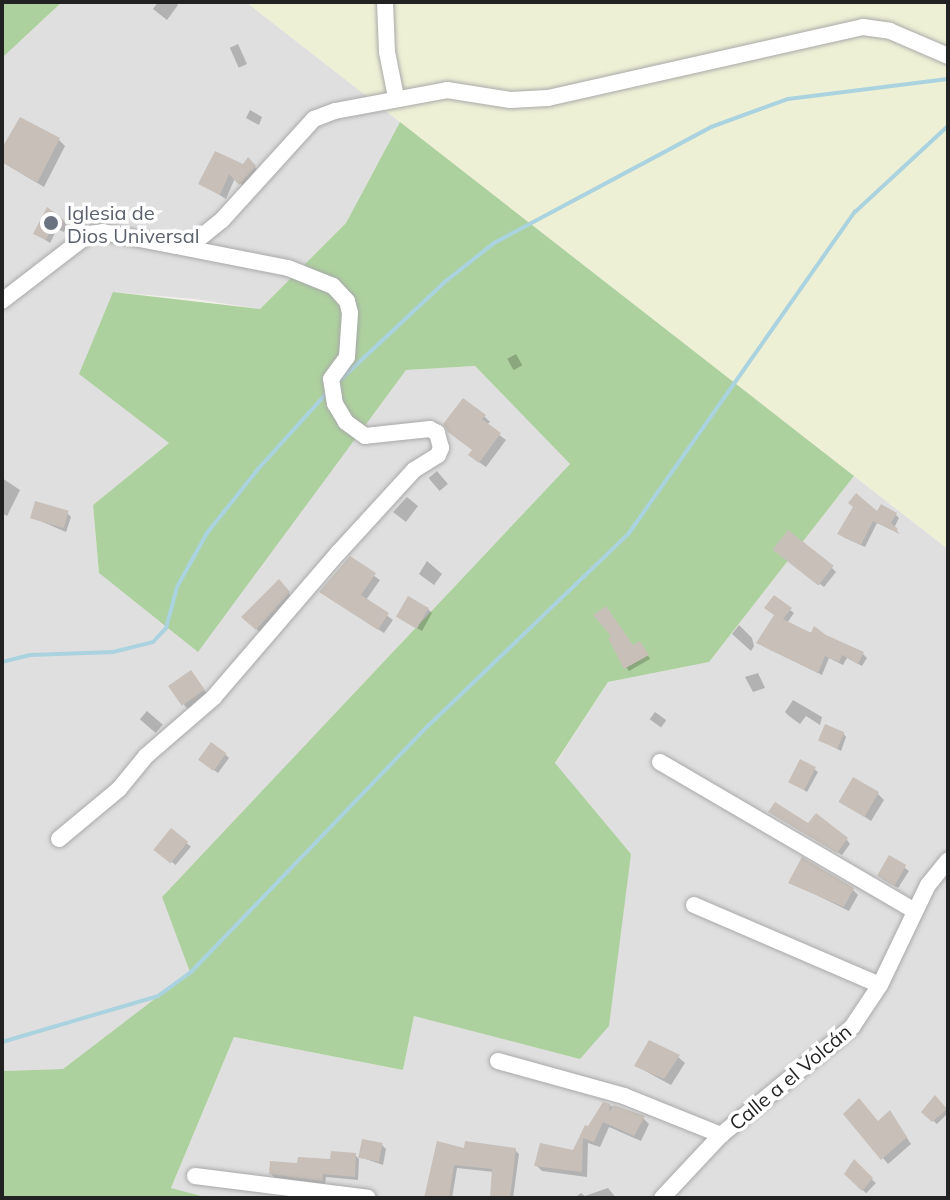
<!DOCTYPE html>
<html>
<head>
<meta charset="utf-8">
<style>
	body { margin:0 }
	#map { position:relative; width:950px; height:1200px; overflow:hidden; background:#f2efe9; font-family:Mulish,sans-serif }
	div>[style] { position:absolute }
	.residential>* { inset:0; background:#e0dfdf }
	.farmland>* { inset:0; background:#eef0d5 }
	.forest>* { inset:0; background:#add19e }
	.shadow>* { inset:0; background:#0003; transform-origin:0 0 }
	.stream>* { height:4px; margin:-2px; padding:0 2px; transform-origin:2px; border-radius:2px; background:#aad3df }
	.building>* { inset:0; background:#c7bfb8; transform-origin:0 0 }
	.roads { filter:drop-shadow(0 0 2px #a9a9a9) drop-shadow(0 0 2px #a9a9a9) }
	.minor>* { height:16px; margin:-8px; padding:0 8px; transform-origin:8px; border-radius:8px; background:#fff }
	.dots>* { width:22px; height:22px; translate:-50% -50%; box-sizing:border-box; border:4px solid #fff; border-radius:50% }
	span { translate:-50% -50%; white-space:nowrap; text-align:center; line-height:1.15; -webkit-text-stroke:7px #fff; paint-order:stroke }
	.worship-label { font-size:20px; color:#5b616d }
	.left { translate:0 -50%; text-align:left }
	.street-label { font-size:20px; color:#222 }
	.frame { position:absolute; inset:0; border:4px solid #222; pointer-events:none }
</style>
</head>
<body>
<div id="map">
	<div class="residential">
		<i style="clip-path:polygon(62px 2px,246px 2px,400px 122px,346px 223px,260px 309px,195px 299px,113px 292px,169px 443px,93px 505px,99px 573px,198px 651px,405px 370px,475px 366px,570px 464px,162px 897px,191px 972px,63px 1069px,2px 1071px,2px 58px)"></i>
		<i style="clip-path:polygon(854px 476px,948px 549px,948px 1198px,209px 1198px,171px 1188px,234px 1037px,403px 1070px,414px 1016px,631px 854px,555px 764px,608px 682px,709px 662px)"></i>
	</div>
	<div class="farmland">
		<i style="clip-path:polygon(246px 2px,948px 2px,948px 549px)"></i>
	</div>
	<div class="forest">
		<i style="clip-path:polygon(2px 2px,62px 2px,2px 58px)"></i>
		<i style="clip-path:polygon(400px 122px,854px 476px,709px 662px,608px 682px,555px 763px,631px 854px,609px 1026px,580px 1059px,414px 1016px,403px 1070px,234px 1037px,171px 1188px,209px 1198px,2px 1198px,2px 1071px,63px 1069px,190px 972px,162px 897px,570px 464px,475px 366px,406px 370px,198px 652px,99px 573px,93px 505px,169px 443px,79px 374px,113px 292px,260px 309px,346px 223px)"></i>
	</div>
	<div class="shadow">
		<i style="clip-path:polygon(158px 2px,175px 2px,178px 5px,167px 20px,153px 9px)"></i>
		<i style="left:238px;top:44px;width:22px;height:9px;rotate:66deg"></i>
		<i style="clip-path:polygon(250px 110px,262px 117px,259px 125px,246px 118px)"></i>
		<i style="clip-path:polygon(59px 140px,65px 146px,44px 187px,2px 162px,2px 152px)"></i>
		<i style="clip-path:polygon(249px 160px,260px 173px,246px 189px,235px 178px,226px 199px,200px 183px,243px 167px)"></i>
		<i style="clip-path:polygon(48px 209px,58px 214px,67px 225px,64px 232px,57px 229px,50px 243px,36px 234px)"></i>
		<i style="left:516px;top:354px;width:13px;height:10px;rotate:61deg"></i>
		<i style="clip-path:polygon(484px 416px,490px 422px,486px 425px,506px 440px,486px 467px,476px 460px,474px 450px,456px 438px)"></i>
		<i style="left:437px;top:471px;width:17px;height:11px;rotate:50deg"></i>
		<i style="clip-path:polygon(2px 478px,20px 490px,7px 516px,2px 513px)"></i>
		<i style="clip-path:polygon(407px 497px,418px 506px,406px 522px,393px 512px)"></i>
		<i style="clip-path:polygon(67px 513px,71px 517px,66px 532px,31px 517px)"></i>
		<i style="clip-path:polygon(878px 514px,895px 514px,899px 518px,894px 528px,900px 534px,877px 523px,865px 547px,843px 537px)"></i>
		<i style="clip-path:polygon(782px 556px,832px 568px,836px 572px,824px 587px)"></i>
		<i style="clip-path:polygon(350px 559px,380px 580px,366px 600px,393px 620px,384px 633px,321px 592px)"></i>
		<i style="clip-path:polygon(427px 561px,442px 574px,434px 585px,419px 574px)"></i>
		<i style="clip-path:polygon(279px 582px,292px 597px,261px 633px,243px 617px)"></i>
		<i style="clip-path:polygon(428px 609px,432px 613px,422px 631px,402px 620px)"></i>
		<i style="clip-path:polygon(790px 610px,794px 613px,787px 623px,863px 654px,867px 658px,862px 666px,847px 658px,843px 665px,829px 658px,822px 675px,763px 646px,759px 643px)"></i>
		<i style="clip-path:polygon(739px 625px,752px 638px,754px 646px,751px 651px,732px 634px)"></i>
		<i style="clip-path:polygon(633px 647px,643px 647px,650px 659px,629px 671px,626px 667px)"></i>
		<i style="clip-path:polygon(758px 673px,765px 688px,753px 692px,745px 677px)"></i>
		<i style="clip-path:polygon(194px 676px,208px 695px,188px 709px,184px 705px)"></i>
		<i style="clip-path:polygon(793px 700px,822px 717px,820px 725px,806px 716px,800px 724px,789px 716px,785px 712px)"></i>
		<i style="left:147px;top:711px;width:21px;height:11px;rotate:41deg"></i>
		<i style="left:655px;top:712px;width:14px;height:9px;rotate:36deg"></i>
		<i style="clip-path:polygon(843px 733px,846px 737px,841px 751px,821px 740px)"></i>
		<i style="clip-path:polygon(225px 754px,229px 758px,218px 773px,205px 763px)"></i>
		<i style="clip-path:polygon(814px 769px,818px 772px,807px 792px,790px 781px)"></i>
		<i style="clip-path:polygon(877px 793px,884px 800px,871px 821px,841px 801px)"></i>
		<i style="clip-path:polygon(771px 812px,847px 840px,850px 844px,842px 855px)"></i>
		<i style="left:171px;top:830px;width:26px;height:24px;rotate:40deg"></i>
		<i style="clip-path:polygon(890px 857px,909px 871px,898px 888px,882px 879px)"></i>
		<i style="clip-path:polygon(790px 882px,852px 889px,858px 895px,849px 911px)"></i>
		<i style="clip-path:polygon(678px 1057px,685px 1063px,671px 1085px,636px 1066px)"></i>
		<i style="clip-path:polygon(935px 1098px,948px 1113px,937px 1124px,923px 1112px)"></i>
		<i style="clip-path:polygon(609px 1105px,643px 1118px,649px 1124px,641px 1141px,609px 1127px,600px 1147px,588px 1143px,587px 1177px,542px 1171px,536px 1165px,575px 1152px,586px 1128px,589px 1129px)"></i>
		<i style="clip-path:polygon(890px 1113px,911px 1144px,888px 1164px,883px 1158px,879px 1123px)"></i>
		<i style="clip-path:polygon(382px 1145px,386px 1149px,383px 1165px,360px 1157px)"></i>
		<i style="clip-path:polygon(515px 1150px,519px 1154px,513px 1198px,492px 1198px,494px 1172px,457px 1168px,452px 1198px,427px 1198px,466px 1151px)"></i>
		<i style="clip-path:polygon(355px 1155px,359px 1159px,358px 1180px,326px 1177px,325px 1184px,275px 1178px,271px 1174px)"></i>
		<i style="left:855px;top:1163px;width:29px;height:14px;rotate:44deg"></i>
		<i style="clip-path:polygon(608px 1188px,616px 1198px,574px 1198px,581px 1193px,585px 1196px)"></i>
	</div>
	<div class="stream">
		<i style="left:339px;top:381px;width:146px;rotate:-43.1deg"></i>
		<i style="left:446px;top:281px;width:61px;rotate:-38.4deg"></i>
		<i style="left:494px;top:243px;width:246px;rotate:-28.1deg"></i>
		<i style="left:711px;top:127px;width:82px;rotate:-20deg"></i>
		<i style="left:788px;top:99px;width:161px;rotate:-7.1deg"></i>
		<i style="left:2px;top:662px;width:29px;rotate:-14deg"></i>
		<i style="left:30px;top:655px;width:83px;rotate:-2.1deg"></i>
		<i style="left:113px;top:652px;width:41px;rotate:-14deg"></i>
		<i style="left:153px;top:642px;width:19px;rotate:-47deg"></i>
		<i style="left:166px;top:628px;width:42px;rotate:-75deg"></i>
		<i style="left:177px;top:587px;width:62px;rotate:-60.9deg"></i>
		<i style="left:207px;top:533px;width:82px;rotate:-51.4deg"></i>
		<i style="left:258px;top:469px;width:103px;rotate:-47.8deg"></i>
		<i style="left:2px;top:1042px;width:163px;rotate:-16.4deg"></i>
		<i style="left:158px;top:996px;width:41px;rotate:-36deg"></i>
		<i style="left:191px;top:972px;width:342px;rotate:-46.1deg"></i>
		<i style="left:428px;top:726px;width:279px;rotate:-43.8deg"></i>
		<i style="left:629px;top:533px;width:393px;rotate:-54.9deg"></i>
		<i style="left:855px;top:212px;width:127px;rotate:-42.8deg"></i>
	</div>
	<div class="building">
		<i style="clip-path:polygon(20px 117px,60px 138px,37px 183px,2px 162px,2px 148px)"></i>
		<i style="clip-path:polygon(215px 151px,243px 164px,248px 157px,256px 166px,239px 185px,229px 174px,220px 195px,198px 184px)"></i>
		<i style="clip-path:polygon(47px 207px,64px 220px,59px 230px,52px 227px,46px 240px,33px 234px)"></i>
		<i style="clip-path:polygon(463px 398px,486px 415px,482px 419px,501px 433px,479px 463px,468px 455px,472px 450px,448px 432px,443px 424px)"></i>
		<i style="clip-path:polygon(856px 493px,877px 511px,881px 504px,897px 513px,891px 523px,898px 529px,896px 532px,873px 521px,861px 545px,837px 534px,853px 507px,848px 503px)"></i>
		<i style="left:35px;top:501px;width:35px;height:18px;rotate:16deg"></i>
		<i style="left:788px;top:530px;width:58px;height:25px;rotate:38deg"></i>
		<i style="clip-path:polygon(350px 556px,376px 573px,361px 595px,389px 613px,378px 630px,319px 592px)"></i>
		<i style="clip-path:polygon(279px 579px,290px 592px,256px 630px,241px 617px)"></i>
		<i style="clip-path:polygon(774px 595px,792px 608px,783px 619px,811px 633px,814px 626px,826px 635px,864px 652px,858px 664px,842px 655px,839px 662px,825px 656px,818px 673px,756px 643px,774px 615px,764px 608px)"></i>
		<i style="left:408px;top:596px;width:24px;height:24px;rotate:30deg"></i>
		<i style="clip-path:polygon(606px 606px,633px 645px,640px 641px,649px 655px,624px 669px,608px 638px,611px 636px,593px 615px)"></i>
		<i style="left:191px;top:670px;width:24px;height:28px;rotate:55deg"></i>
		<i style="left:825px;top:724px;width:21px;height:18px;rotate:23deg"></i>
		<i style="left:211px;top:742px;width:19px;height:22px;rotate:36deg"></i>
		<i style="left:800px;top:759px;width:18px;height:26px;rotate:27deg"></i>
		<i style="left:853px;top:777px;width:30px;height:29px;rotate:30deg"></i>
		<i style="clip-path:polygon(775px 802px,808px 823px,816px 813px,848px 838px,837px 853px,768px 812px)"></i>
		<i style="left:171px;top:828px;width:22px;height:28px;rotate:39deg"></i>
		<i style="left:889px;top:855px;width:20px;height:24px;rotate:30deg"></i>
		<i style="clip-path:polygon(802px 857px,854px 888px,844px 907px,788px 883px)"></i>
		<i style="clip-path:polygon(649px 1040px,680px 1055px,664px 1079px,634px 1066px)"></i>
		<i style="clip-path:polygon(935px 1095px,947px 1109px,932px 1122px,921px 1112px)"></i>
		<i style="clip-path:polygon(859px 1098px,878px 1121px,890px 1110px,907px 1137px,881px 1160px,843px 1114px)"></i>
		<i style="clip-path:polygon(603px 1102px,610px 1104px,609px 1112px,614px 1105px,645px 1116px,634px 1136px,603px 1122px,594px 1142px,583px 1138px,582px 1172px,534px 1166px,540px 1143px,573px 1150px,585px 1125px,588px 1126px)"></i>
		<i style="left:362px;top:1139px;width:21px;height:19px;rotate:11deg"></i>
		<i style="clip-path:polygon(437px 1141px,464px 1148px,465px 1141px,516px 1148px,510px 1198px,490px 1198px,492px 1169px,454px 1165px,449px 1198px,424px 1198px)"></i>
		<i style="clip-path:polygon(331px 1151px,356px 1153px,355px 1177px,323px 1174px,322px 1181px,269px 1174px,270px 1161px,297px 1163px,298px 1157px,330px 1159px)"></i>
		<i style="clip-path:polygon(854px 1159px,873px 1178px,862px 1191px,844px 1174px)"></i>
	</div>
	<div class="roads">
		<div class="minor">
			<i style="left:385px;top:2px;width:50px;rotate:87.7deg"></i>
			<i style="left:387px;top:52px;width:46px;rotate:78.7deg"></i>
			<i style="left:2px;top:301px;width:110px;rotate:-37.6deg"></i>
			<i style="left:89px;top:234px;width:14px;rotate:-8deg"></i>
			<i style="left:103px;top:232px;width:74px;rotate:10.9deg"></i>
			<i style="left:176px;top:246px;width:21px;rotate:-14deg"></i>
			<i style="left:196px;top:241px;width:33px;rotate:-39deg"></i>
			<i style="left:222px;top:220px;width:137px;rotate:-47.7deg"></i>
			<i style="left:314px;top:119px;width:22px;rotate:-21deg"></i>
			<i style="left:335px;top:111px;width:114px;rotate:-10.6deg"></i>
			<i style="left:447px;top:90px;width:64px;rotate:9deg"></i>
			<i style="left:510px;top:100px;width:38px;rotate:-3deg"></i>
			<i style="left:548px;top:98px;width:323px;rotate:-12.7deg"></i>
			<i style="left:863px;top:27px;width:27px;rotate:8deg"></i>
			<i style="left:890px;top:31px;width:63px;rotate:23.3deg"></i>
			<i style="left:660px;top:762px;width:295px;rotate:30.3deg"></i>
			<i style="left:59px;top:839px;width:78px;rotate:-39.8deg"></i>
			<i style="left:119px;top:789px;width:43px;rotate:-50.7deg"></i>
			<i style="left:146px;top:756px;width:90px;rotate:-40.9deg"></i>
			<i style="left:214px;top:697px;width:190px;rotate:-49.3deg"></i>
			<i style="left:338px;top:553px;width:113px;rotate:-47.5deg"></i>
			<i style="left:414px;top:470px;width:28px;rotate:-32deg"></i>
			<i style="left:438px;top:455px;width:8px;rotate:-67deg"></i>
			<i style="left:441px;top:448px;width:16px;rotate:-105deg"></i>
			<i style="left:437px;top:433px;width:8px;rotate:-150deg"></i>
			<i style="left:430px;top:429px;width:65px;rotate:173.9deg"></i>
			<i style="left:365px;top:436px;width:24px;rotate:-144deg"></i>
			<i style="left:346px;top:422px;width:21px;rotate:-121deg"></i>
			<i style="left:335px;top:404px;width:25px;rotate:-99deg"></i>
			<i style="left:331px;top:379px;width:27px;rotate:-54deg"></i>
			<i style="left:347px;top:357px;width:44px;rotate:-86.1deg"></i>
			<i style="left:350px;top:313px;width:12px;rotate:-104deg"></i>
			<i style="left:347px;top:301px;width:21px;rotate:-133deg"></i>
			<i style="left:333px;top:286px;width:48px;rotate:-158.2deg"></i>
			<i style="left:288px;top:268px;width:109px;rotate:-168.9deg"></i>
			<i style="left:694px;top:905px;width:202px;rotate:23.3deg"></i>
			<i style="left:498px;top:1061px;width:131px;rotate:15.5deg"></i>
			<i style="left:624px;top:1096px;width:105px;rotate:21.9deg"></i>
			<i style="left:195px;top:1176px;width:174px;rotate:7.2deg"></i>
			<i style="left:662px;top:1198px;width:86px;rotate:-46.9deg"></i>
			<i style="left:721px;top:1135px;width:170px;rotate:-39.5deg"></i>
			<i style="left:852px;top:1027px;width:50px;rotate:-56.3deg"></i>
			<i style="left:880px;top:985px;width:111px;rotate:-64.4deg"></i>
			<i style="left:928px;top:885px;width:32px;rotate:-51deg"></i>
		</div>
	</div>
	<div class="dots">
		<i style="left:51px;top:223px;background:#6b7280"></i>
	</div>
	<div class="worship-label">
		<span class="left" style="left:67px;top:224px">Iglesia de<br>Dios Universal</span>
	</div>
	<div class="street-label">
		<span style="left:790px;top:1077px;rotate:-40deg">Calle a el Volcán</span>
	</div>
	<div class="frame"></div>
</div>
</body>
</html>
